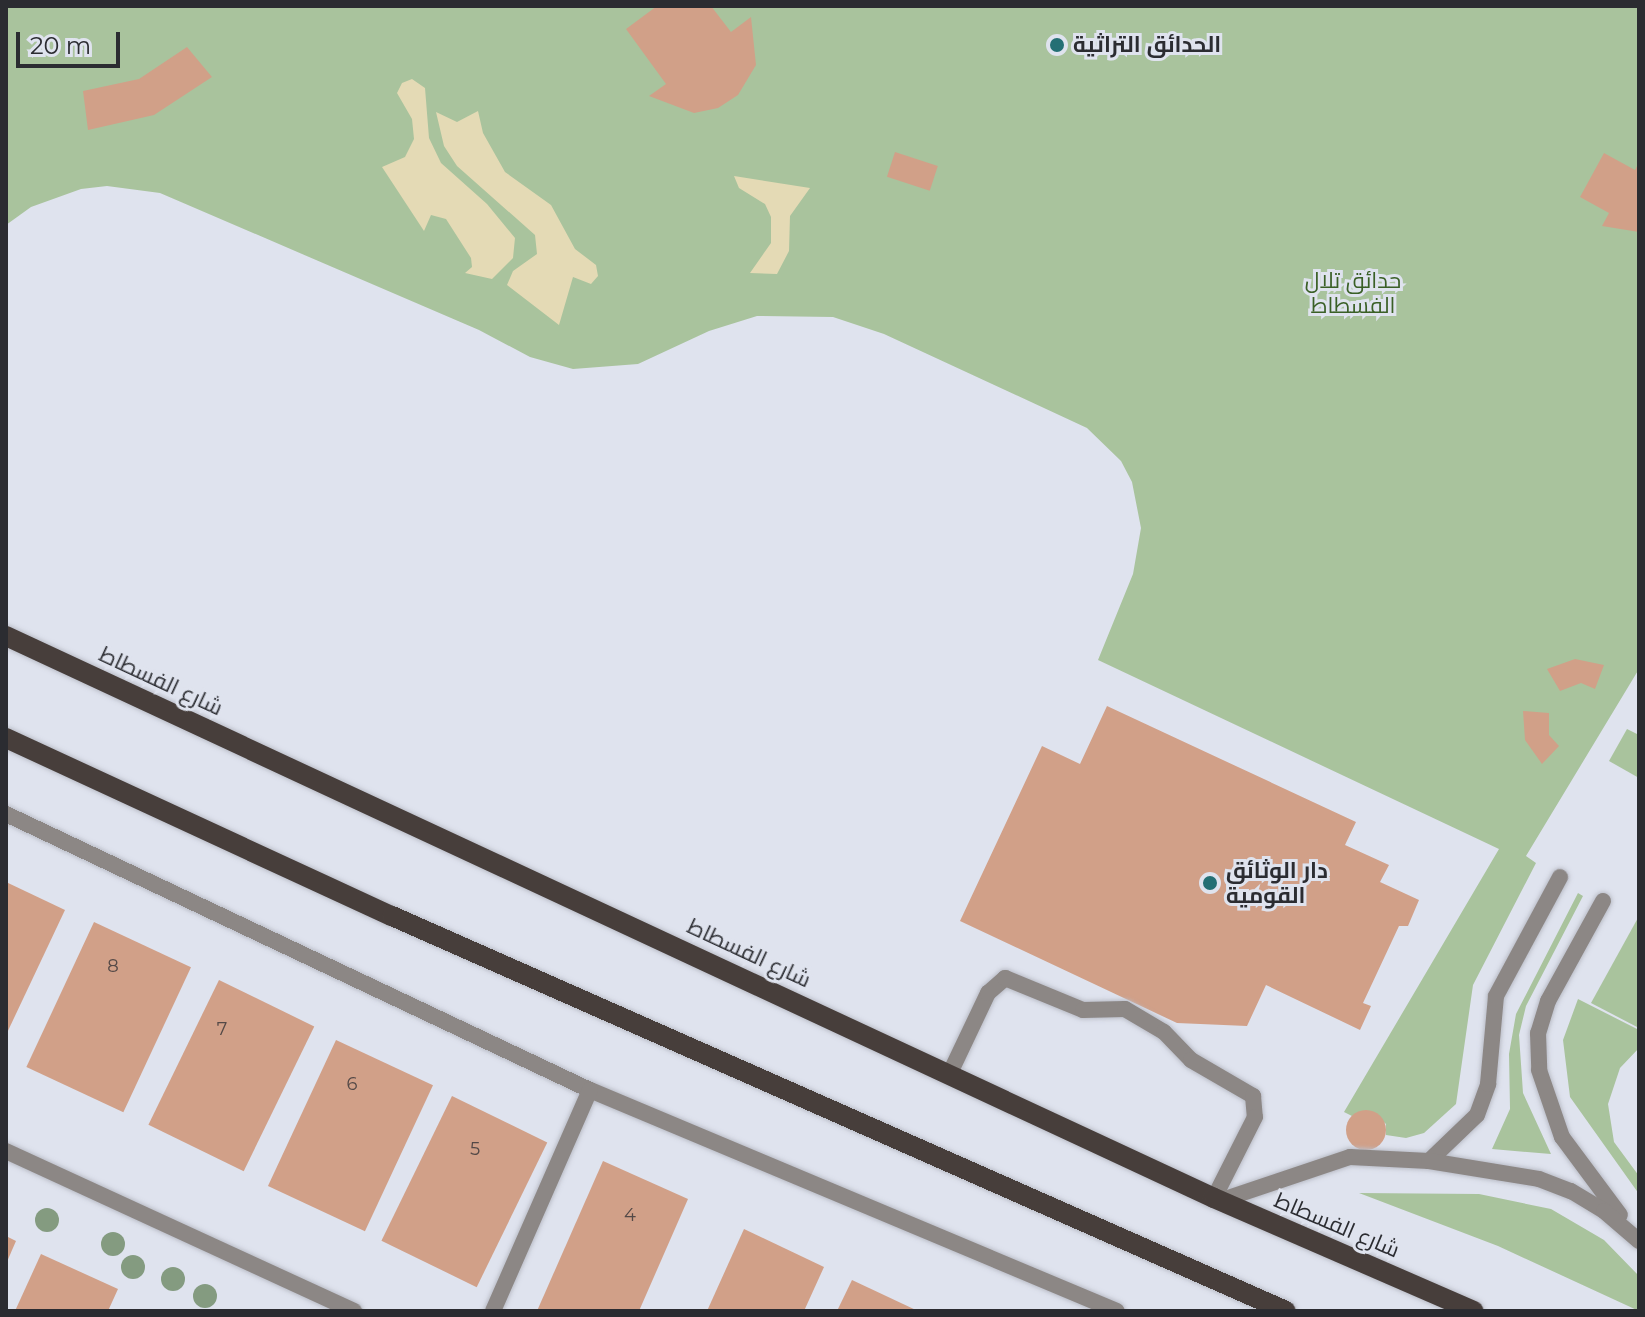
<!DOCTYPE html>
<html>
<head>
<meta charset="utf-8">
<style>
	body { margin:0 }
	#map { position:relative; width:1645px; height:1317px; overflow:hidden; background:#dfe3ee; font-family:Montserrat,Cairo,sans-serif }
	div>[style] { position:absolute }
	.green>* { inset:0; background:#a9c39d }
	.sand>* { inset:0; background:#e4dab5 }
	.building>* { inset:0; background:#d1a088; transform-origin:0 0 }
	.round { border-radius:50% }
	.roads { filter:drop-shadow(0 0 2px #bbbec8) drop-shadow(0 0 2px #bbbec8) }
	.service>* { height:16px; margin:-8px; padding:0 8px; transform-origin:8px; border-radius:8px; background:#8c8785 }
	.minor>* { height:16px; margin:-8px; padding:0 8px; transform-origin:8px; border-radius:8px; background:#8c8785 }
	.primary>* { height:20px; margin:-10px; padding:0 10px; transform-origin:10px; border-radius:10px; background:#473e3b }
	.trees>* { width:24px; height:24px; margin:-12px; border-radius:50%; background:#849b80 }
	.dots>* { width:22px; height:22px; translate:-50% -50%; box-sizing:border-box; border:4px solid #dfe3ee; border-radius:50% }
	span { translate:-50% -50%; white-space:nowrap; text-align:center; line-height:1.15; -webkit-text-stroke:6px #dfe3ee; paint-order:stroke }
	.number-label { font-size:18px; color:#544947 }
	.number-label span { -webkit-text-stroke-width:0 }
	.poi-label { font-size:22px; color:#2b2c31; font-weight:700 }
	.left { translate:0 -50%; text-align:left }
	.park-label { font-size:22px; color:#3a6026 }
	.street-label { font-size:22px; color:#2b2c31 }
	.frame { position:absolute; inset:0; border:8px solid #2b2c31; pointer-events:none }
	.scale { position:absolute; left:16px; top:32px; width:104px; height:36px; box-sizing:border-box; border:4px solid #2b2c31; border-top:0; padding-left:10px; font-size:24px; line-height:28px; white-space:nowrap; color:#2b2c31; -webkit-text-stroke:6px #dfe3ee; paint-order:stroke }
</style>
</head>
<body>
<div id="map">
	<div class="green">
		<i style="clip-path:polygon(6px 6px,1639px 6px,1639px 669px,1526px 856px,1536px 863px,1473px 985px,1456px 1104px,1424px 1133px,1406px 1138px,1386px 1135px,1386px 1124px,1371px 1111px,1352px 1116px,1344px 1112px,1499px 849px,1098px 660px,1133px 574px,1141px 528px,1132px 482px,1121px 461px,1087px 428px,884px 334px,833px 317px,757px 316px,709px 331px,638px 364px,573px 369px,530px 357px,479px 330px,160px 193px,107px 186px,81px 189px,31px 207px,6px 225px)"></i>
		<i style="clip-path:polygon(1627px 729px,1639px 735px,1639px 778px,1609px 761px)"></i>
		<i style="clip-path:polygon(1578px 893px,1583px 896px,1526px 1006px,1519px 1035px,1523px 1093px,1551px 1154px,1492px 1149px,1510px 1109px,1509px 1054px,1516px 1014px)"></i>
		<i style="clip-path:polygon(1639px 916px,1639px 1028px,1591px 1003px)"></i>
		<i style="clip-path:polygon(1578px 999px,1639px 1030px,1639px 1048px,1620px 1068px,1608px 1104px,1614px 1142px,1639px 1176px,1639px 1194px,1570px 1097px,1563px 1040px)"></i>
		<i style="clip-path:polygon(1359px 1193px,1479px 1194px,1551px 1209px,1604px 1240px,1639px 1276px,1639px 1311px,1498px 1246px)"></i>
	</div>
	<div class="sand">
		<i style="clip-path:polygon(412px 79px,425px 88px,429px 138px,441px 163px,487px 204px,515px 238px,513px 258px,492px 279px,465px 273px,472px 267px,471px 258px,446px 219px,431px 215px,424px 231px,382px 167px,405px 157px,414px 139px,412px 119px,397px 93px,402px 83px)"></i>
		<i style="clip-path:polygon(478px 111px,483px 133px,505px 172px,551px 205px,575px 249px,596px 265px,598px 276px,591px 284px,573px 277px,559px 325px,507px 285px,513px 271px,537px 254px,535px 235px,457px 166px,444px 146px,436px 112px,457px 122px)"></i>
		<i style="clip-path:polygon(734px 176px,810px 188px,790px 216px,789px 251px,777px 274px,750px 273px,771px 243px,771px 217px,765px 204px,739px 188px)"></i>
	</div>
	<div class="building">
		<i style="clip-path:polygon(657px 6px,711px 6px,731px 32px,751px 17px,756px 65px,738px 95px,718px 108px,694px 113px,649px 96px,666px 84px,626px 29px)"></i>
		<i style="clip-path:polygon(187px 47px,212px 77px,154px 115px,88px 130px,83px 91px,139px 79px)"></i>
		<i style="left:895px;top:152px;width:45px;height:26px;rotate:18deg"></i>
		<i style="clip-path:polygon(1604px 153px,1635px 170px,1639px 162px,1639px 232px,1602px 226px,1609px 213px,1580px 197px)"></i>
		<i style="clip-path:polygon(1575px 659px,1604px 665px,1595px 689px,1581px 683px,1560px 691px,1547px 669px)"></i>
		<i style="clip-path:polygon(1107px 706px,1356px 822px,1345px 845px,1389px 865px,1380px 882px,1419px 900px,1408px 926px,1399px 926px,1363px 1003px,1371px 1006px,1360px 1030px,1266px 985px,1247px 1026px,1177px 1023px,960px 921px,1042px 746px,1080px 764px)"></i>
		<i style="clip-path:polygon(1523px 711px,1549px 713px,1549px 735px,1559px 746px,1542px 764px,1525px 740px)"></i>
		<i style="clip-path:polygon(6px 882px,65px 910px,6px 1035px)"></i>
		<i style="left:94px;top:922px;width:107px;height:160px;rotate:25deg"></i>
		<i style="left:219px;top:980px;width:106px;height:161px;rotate:26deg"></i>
		<i style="left:336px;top:1040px;width:107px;height:161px;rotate:25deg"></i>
		<i style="left:452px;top:1096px;width:106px;height:161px;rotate:26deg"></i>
		<i class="round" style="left:1346px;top:1110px;width:40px;height:40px"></i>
		<i style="clip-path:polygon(603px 1161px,688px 1199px,639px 1311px,537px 1311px)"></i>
		<i style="clip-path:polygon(744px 1229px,824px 1267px,804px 1311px,707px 1311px)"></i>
		<i style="clip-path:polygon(6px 1236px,16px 1241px,6px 1264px)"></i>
		<i style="clip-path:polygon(41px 1254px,118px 1289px,108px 1311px,15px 1311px)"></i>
		<i style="clip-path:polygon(852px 1280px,918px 1311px,837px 1311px)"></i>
	</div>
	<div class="roads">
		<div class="service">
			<i style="left:1603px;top:901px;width:114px;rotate:118.8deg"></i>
			<i style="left:1548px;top:1001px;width:34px;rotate:107deg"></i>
			<i style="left:1538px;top:1033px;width:37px;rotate:88deg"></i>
			<i style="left:1539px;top:1070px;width:71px;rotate:71.1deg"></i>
			<i style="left:1562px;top:1137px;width:97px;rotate:53.4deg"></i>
			<i style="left:950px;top:1073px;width:89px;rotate:-64.6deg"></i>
			<i style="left:988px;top:993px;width:23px;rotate:-41deg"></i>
			<i style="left:1005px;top:978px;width:84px;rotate:22.3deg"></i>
			<i style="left:1083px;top:1010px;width:42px;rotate:-1.4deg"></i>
			<i style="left:1125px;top:1009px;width:45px;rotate:30.5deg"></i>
			<i style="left:1164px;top:1032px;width:39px;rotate:46deg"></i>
			<i style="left:1191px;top:1060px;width:72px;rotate:30.1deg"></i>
			<i style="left:1253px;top:1096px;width:21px;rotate:85deg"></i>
			<i style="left:1255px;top:1117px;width:91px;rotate:116.8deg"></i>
			<i style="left:1429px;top:1161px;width:66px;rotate:-43.8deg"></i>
			<i style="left:1477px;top:1115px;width:33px;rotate:-70deg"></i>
			<i style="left:1488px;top:1084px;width:88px;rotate:-84.8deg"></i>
			<i style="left:1496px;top:996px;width:135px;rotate:-61.7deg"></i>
			<i style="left:1219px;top:1201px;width:138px;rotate:-18.6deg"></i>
			<i style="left:1350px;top:1157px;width:79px;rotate:2.9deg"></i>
			<i style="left:1429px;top:1161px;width:111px;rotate:9.3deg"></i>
			<i style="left:1539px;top:1179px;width:34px;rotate:21deg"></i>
			<i style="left:1571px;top:1191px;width:39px;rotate:31deg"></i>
			<i style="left:1604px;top:1211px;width:46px;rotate:40.6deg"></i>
		</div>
		<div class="minor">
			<i style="left:6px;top:814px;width:646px;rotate:25.3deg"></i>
			<i style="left:590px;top:1090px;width:571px;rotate:22.75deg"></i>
			<i style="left:6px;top:1151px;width:383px;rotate:24.7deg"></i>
			<i style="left:493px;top:1311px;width:241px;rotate:-66.3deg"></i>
		</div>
		<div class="primary">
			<i style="left:6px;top:636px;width:1332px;rotate:24.95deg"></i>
			<i style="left:1214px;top:1198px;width:283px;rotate:23.5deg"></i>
			<i style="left:6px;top:738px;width:425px;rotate:24.8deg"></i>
			<i style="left:392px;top:916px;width:977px;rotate:23.84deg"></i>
		</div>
	</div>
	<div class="trees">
		<i style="left:47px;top:1220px"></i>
		<i style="left:113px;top:1244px"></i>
		<i style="left:133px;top:1267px"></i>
		<i style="left:173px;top:1279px"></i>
		<i style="left:205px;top:1296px"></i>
	</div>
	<div class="dots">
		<i style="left:1057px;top:45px;background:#246f74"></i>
		<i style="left:1210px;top:883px;background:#246f74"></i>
	</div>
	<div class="number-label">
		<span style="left:113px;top:966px">8</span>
		<span style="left:222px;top:1029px">7</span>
		<span style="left:352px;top:1084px">6</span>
		<span style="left:475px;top:1149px">5</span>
		<span style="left:630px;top:1215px">4</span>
	</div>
	<div class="poi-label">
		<span class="left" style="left:1073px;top:45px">الحدائق التراثية</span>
		<span class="left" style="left:1226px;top:883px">دار الوثائق<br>القومية</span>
	</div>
	<div class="park-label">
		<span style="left:1353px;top:293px">حدائق تلال<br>الفسطاط</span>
	</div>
	<div class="street-label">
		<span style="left:161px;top:681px;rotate:25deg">شارع الفسطاط</span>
		<span style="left:749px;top:953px;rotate:25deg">شارع الفسطاط</span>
		<span style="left:1337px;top:1225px;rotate:23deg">شارع الفسطاط</span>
	</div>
	<div class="frame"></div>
	<div class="scale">20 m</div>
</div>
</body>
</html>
